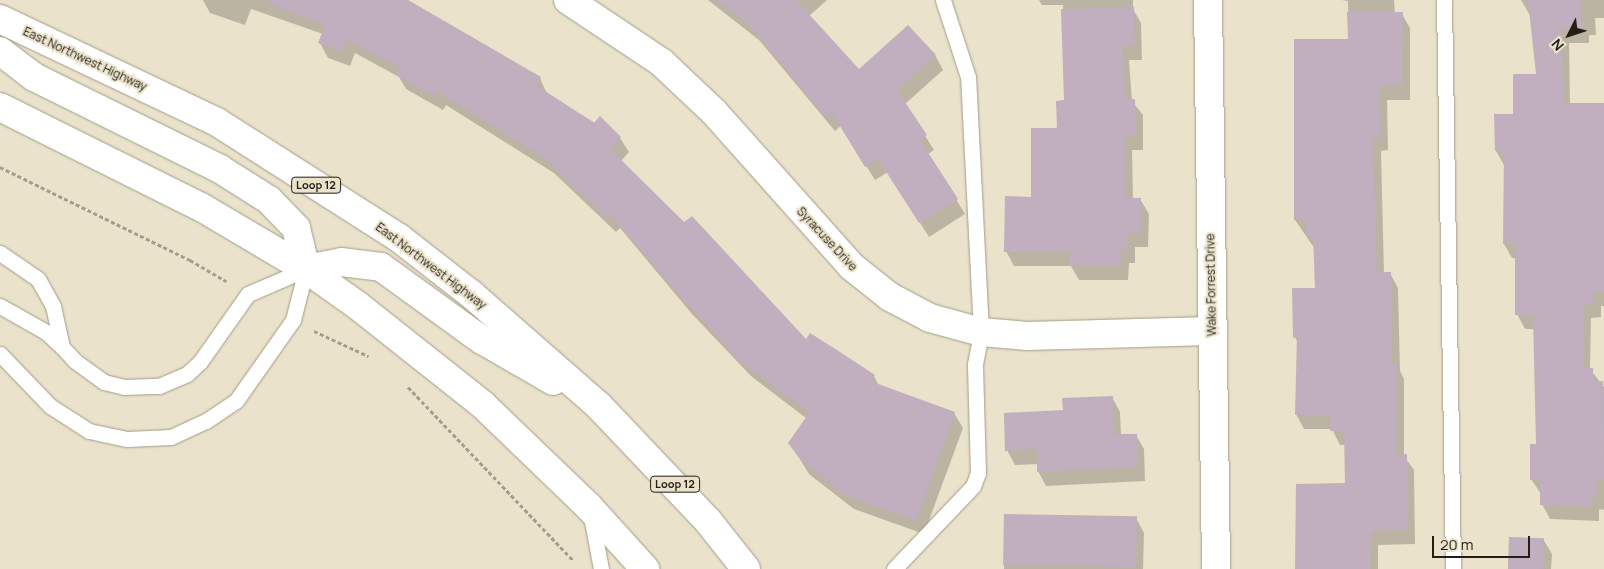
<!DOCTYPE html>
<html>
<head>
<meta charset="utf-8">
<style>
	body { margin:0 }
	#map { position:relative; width:1604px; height:569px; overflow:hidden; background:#eae2cb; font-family:Manrope,sans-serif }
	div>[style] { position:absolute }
	.shadow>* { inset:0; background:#0003 }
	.building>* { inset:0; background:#c1aebe; transform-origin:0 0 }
	.path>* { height:3px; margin-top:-1.5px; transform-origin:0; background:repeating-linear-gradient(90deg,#a39d8b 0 4px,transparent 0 6.5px) }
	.roads { filter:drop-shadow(0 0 1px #a49c87) drop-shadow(0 0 1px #a49c87) }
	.service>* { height:15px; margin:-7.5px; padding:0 7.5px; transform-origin:7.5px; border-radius:7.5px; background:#fff }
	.minor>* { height:28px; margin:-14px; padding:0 14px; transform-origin:14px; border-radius:14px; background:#fff }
	.primary>* { height:28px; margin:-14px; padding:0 14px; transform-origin:14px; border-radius:14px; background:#fff }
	span { translate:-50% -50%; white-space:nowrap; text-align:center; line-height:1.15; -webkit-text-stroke:4px #eae2cb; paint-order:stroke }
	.shield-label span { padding:1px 4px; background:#eae2cb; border:1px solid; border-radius:4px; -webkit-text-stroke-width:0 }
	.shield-label { font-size:11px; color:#211e16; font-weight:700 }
	.street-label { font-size:12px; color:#211e16 }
	.north { position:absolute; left:1544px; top:10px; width:50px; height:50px; -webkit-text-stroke:4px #eae2cb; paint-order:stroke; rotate:229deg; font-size:14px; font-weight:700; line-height:20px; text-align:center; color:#211e16 }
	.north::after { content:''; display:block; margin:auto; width:18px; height:22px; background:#211e16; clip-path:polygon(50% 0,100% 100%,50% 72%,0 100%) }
	.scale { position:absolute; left:1432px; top:536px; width:98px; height:22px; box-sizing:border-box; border:2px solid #211e16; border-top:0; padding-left:6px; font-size:15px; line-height:18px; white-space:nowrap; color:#211e16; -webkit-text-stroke:4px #eae2cb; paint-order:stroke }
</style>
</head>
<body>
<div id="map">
	<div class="shadow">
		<i style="clip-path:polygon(203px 0,405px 0,540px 78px,547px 94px,620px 138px,629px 152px,621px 161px,806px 341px,874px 376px,879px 386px,954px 413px,963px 428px,924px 534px,854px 509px,809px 474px,790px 443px,806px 418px,751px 376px,692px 314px,620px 228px,616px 232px,554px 173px,446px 105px,443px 110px,406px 89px,399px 77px,355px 53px,350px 66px,328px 58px,320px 43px,323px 34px,251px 9px,245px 25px,210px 13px)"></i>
		<i style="clip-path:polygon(708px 0,827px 0,809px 16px,859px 71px,935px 55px,943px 70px,905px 104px,934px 150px,928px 154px,965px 214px,929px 237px,888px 172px,875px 180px,841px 126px,835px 131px,759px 40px)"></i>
		<i style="clip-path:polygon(1039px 0,1133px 0,1133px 9px,1141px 23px,1142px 60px,1129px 60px,1132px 101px,1143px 115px,1143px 150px,1132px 150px,1133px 199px,1140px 199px,1149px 214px,1148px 247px,1135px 247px,1135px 263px,1129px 263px,1128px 280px,1079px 280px,1071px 266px,1014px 266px,1006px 251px,1033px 198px,1065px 102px,1063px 5px,1042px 5px)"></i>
		<i style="clip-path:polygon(1341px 0,1394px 0,1395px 14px,1402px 14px,1410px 28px,1410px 100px,1387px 100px,1388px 150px,1381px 151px,1384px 273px,1390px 273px,1398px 288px,1400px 371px,1404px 379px,1404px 456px,1414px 470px,1415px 544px,1378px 545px,1378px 569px,1296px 569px,1346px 485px,1346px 445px,1340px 445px,1332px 429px,1304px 429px,1296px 414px,1298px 343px,1295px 337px,1316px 289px,1315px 249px,1295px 220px,1349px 41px,1348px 1px)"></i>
		<i style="clip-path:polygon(1521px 0,1604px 0,1604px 18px,1595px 18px,1596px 35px,1589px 35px,1589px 43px,1569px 43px,1570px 104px,1604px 105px,1604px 306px,1601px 306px,1601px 317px,1591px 318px,1590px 369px,1604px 387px,1604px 510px,1599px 509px,1599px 521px,1550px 519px,1542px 504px,1541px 494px,1531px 479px,1537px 445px,1534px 329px,1525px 329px,1517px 314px,1517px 258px,1512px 258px,1504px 244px,1504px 165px,1496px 151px,1537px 76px,1531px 17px)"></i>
		<i style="clip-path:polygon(1112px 397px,1120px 412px,1121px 435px,1136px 435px,1144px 449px,1145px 481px,1046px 486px,1038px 471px,1038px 464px,1015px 465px,1007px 450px,1064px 411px)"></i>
		<i style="clip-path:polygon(1005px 515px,1136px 518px,1144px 533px,1143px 569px,1004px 569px)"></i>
		<i style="clip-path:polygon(1543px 539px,1552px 554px,1551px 569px,1510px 569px)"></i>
	</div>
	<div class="building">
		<i style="clip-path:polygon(270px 0,408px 0,541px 77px,536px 85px,594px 123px,600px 116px,621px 137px,610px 149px,684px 222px,692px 216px,806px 339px,810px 333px,840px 352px,875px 375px,870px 381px,955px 412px,916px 521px,844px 495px,800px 459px,788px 443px,809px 413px,741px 362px,682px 299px,611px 215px,608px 219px,544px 158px,437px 91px,435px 96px,396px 75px,400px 68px,347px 40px,342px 52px,318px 43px,325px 25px,269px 4px)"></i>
		<i style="clip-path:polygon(717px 0,796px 0,859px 69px,908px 25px,936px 55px,897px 90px,927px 135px,920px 140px,958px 199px,919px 223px,878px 159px,865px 167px,832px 113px,826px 118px,749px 25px)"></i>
		<i style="clip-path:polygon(1528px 0,1581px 0,1581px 29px,1562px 29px,1563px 103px,1604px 103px,1604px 292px,1593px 292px,1593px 303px,1583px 303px,1583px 368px,1593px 368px,1593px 382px,1603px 381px,1604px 479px,1597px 479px,1597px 496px,1591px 495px,1591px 507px,1540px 505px,1540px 480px,1530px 480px,1530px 444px,1536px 444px,1533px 315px,1515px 315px,1515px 244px,1503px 244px,1504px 151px,1495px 151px,1494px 114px,1513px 114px,1513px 74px,1536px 74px)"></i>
		<i style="clip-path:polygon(1134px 7px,1135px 46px,1122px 46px,1126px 100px,1135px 99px,1136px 136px,1125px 136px,1125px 198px,1141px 198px,1141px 233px,1128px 233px,1127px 249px,1121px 249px,1121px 266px,1069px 266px,1070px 252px,1004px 252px,1005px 196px,1031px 197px,1031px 128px,1057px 128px,1056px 101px,1064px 100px,1061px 9px)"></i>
		<i style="clip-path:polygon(1347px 12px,1403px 12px,1402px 86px,1379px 86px,1381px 136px,1373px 137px,1377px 272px,1391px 272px,1392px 364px,1397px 364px,1396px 455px,1407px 454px,1407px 530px,1371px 531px,1370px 569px,1295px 569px,1296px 484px,1345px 483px,1344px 431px,1330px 431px,1330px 415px,1295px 415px,1297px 337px,1293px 338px,1292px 288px,1315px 288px,1313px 235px,1306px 236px,1305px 219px,1294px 220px,1294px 39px,1348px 39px)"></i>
		<i style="clip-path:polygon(1113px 396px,1114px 434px,1137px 434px,1138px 467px,1037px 472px,1037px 449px,1005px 451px,1004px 413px,1063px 410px,1062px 398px)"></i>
		<i style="left:1004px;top:514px;width:133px;height:51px;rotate:1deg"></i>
		<i style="left:1509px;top:537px;width:35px;height:32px;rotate:2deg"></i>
	</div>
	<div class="path">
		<i style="left:0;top:167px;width:212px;rotate:26.1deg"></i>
		<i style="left:190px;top:260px;width:42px;rotate:30.3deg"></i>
		<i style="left:314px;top:331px;width:60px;rotate:24.8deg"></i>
		<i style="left:408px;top:387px;width:239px;rotate:46.4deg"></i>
	</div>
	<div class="roads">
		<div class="service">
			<i style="left:1444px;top:0;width:569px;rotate:89.09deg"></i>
			<i style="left:0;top:253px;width:46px;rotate:34.4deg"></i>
			<i style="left:38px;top:279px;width:31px;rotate:61deg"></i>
			<i style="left:53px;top:306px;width:42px;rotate:77.6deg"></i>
			<i style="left:62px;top:347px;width:19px;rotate:47deg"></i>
			<i style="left:75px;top:361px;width:36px;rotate:36deg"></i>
			<i style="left:104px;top:382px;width:21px;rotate:14deg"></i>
			<i style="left:124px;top:387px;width:35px;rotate:-2deg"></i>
			<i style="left:159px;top:386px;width:30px;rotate:-23deg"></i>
			<i style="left:187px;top:374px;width:18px;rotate:-43deg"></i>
			<i style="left:200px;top:362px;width:83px;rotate:-54.8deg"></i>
			<i style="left:248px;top:294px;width:63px;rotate:-23.3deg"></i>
			<i style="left:0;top:306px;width:53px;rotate:29.5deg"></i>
			<i style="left:46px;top:332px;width:22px;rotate:43deg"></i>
			<i style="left:0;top:354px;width:72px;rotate:46.1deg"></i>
			<i style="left:50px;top:406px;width:46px;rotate:32.7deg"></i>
			<i style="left:89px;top:431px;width:39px;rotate:12deg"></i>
			<i style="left:127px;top:439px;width:44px;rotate:-2.6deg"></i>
			<i style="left:171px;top:437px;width:38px;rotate:-25deg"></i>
			<i style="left:206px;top:421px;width:36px;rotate:-34deg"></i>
			<i style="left:236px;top:401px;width:99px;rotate:-54.9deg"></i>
			<i style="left:293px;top:320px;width:53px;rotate:-75.7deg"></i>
			<i style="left:591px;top:516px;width:54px;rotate:79.3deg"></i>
			<i style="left:894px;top:569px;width:115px;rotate:-46.4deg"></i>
			<i style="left:973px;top:486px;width:14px;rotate:-69deg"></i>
			<i style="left:978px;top:473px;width:109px;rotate:-91.6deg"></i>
			<i style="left:975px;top:364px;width:33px;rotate:-79deg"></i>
			<i style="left:981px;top:332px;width:255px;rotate:-92.9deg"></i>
			<i style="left:968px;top:77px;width:81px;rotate:-108deg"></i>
		</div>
		<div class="minor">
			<i style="left:568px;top:0;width:112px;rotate:33.7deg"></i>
			<i style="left:661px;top:62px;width:73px;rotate:43.3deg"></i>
			<i style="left:714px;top:112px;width:206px;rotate:48.3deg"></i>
			<i style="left:851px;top:266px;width:50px;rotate:38.5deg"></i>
			<i style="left:890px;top:297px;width:45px;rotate:27.7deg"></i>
			<i style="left:930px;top:318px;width:53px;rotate:15.4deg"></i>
			<i style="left:981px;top:332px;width:47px;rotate:4.9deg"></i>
			<i style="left:1028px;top:336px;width:183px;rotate:-1.6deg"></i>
			<i style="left:1208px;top:0;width:569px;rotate:89.19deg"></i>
		</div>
		<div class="primary">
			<i style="left:0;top:19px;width:240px;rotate:25.4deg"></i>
			<i style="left:217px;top:122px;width:216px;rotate:32.5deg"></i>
			<i style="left:399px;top:238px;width:91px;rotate:37.9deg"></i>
			<i style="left:471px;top:294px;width:169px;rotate:41.2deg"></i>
			<i style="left:598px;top:405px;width:160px;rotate:46.5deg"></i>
			<i style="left:708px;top:521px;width:61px;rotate:51.6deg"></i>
			<i style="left:0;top:51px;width:43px;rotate:37.4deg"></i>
			<i style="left:34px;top:77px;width:208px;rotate:26.3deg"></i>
			<i style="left:220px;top:169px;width:58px;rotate:32.3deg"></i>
			<i style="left:269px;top:200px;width:39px;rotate:46deg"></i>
			<i style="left:296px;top:228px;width:42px;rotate:76.3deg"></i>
			<i style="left:0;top:107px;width:225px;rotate:26.5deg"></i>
			<i style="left:201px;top:207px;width:122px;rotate:30.6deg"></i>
			<i style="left:306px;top:269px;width:62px;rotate:35.2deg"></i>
			<i style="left:357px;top:305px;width:161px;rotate:38.4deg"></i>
			<i style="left:483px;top:405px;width:147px;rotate:43.9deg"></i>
			<i style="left:589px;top:507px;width:84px;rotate:47.9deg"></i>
			<i style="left:306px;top:269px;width:36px;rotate:-11deg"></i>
			<i style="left:341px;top:262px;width:40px;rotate:7.1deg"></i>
			<i style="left:381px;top:267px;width:125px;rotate:35.9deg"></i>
			<i style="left:482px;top:340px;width:82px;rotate:30deg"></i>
		</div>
	</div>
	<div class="shield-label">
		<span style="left:316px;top:185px">Loop 12</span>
		<span style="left:675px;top:484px">Loop 12</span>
	</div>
	<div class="street-label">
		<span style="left:85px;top:59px;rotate:25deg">East Northwest Highway</span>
		<span style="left:827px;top:239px;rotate:47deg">Syracuse Drive</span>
		<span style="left:431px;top:266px;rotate:37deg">East Northwest Highway</span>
		<span style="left:1211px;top:285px;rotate:-91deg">Wake Forrest Drive</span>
	</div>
	<div class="north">N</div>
	<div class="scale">20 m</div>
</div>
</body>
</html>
